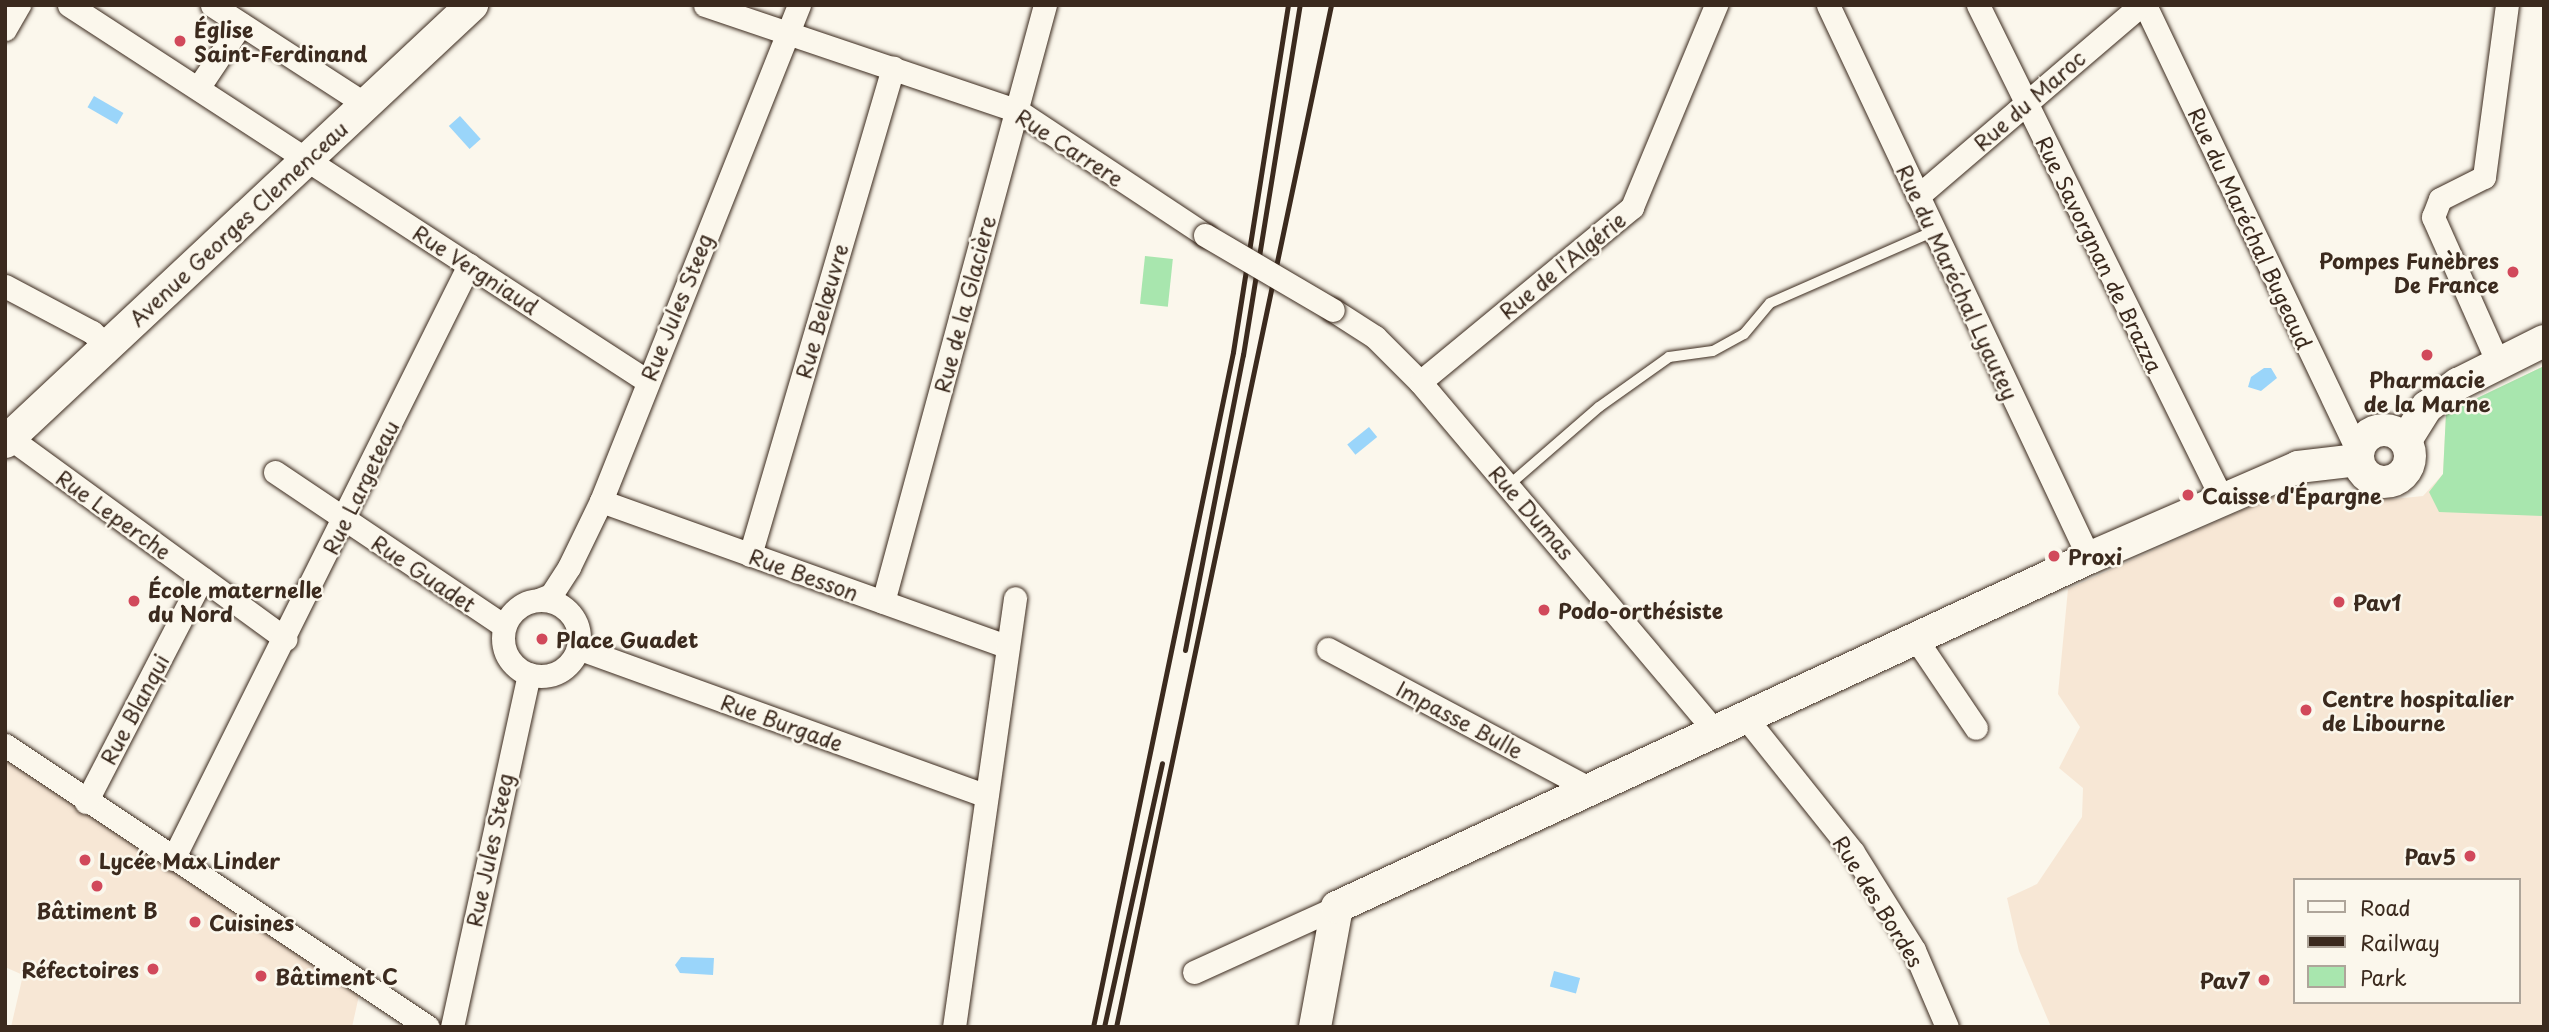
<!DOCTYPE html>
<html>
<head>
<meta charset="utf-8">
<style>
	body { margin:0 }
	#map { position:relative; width:2549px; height:1032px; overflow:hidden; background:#fbf7ec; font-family:"Playpen Sans",sans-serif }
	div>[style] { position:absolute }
	.built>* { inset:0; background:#f7e7d5 }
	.green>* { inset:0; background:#a8e6ae; transform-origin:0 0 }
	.water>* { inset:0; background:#9ad5fa; transform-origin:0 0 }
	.roads { filter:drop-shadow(0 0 2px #3b2a1e) drop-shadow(0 0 2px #3b2a1e) }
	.service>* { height:10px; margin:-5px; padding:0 5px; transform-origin:5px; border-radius:5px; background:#fbf7ec }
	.minor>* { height:23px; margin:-11.5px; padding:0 11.5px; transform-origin:11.5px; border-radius:11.5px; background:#fbf7ec }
	.minor>.ring { margin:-11.5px; padding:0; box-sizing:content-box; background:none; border:23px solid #fbf7ec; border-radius:50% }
	.secondary>* { height:32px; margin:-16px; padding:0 16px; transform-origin:16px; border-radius:16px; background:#fbf7ec }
	.secondary>.ring { margin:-16px; padding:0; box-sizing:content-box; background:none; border:32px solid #fbf7ec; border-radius:50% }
	.rail>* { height:5px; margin:-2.5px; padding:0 2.5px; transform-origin:2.5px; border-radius:2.5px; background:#3b2a1e }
	.bridges { filter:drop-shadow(0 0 2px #3b2a1e) drop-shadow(0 0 2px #3b2a1e) }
	.minor-bridge>* { height:23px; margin:-11.5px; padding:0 11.5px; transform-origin:11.5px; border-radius:11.5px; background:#fbf7ec }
	.dots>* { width:19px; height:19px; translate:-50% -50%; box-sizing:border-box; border:4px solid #fbf7ec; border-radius:50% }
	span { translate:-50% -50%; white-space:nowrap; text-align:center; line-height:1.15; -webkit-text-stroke:5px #fbf7ec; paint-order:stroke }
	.poi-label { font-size:21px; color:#3b2a1e; font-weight:700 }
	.left { translate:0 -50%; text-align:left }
	.right { translate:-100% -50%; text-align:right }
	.street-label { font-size:21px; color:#3b2a1e }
	.frame { position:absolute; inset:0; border:7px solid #3b2a1e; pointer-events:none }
	.legend { position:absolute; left:2293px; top:878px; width:228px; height:126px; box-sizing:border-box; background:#fbf7ec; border:2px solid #aea59a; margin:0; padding:9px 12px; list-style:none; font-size:21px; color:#3b2a1e }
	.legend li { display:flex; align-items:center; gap:14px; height:35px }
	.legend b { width:35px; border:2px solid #aea59a }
</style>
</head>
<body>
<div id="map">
	<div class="built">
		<i style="clip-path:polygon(evenodd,2544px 366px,2544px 1027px,2051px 1027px,2019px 951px,2007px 898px,2037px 884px,2082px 817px,2083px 788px,2059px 768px,2080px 727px,2058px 694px,2068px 589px,2282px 492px,2394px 499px,2423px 496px,2443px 474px,2446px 413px,2544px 366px,2295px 880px,2519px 880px,2519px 1002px,2295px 1002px,2295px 880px)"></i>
		<i style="clip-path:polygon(5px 753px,360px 991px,352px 1027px,11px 1027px,23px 975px,5px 967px)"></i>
	</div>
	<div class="green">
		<i style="left:1145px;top:256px;width:28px;height:48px;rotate:6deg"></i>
		<i style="clip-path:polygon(2544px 366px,2544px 516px,2439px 512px,2429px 492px,2443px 474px,2446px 413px)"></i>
	</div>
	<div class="water">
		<i style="left:94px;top:96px;width:34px;height:13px;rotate:30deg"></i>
		<i style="left:460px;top:116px;width:31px;height:15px;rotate:48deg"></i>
		<i style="clip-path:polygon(2264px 368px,2271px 368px,2277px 378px,2261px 391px,2248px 387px,2251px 377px)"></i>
		<i style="left:1369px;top:427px;width:13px;height:28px;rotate:51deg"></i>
		<i style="clip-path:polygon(681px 957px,714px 958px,713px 975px,680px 973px,675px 965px)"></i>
		<i style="left:1554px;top:971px;width:27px;height:16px;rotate:15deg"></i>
	</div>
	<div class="roads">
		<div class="service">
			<i style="left:1509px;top:485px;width:119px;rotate:-40.9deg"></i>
			<i style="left:1599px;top:407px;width:86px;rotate:-35.5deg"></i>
			<i style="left:1669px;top:357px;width:44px;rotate:-7.8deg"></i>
			<i style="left:1713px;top:351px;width:35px;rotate:-29deg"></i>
			<i style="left:1744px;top:334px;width:40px;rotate:-50deg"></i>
			<i style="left:1770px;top:303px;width:179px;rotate:-23.7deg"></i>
		</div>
		<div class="minor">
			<i style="left:69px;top:5px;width:690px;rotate:33.04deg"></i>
			<i style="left:212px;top:5px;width:182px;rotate:32.9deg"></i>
			<i style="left:705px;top:5px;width:330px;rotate:18.7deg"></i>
			<i style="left:1018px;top:111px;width:224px;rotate:33.5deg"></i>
			<i style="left:1828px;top:5px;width:611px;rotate:64.73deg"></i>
			<i style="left:1978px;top:5px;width:553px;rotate:63.71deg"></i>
			<i style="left:2145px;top:5px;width:494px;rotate:64.5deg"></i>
			<i style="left:5px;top:29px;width:28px;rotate:-60deg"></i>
			<i style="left:198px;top:88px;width:77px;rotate:-56.1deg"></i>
			<i style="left:1918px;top:196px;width:294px;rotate:-40.6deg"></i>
			<i style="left:5px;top:286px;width:98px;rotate:27.9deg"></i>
			<i style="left:92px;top:332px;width:21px;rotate:43deg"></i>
			<i style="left:1333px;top:310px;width:50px;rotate:32.7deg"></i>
			<i style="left:1375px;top:337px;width:64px;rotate:45deg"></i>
			<i style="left:1420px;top:382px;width:458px;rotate:49.8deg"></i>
			<i style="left:2498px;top:363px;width:160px;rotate:-114deg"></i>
			<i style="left:2433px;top:217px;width:19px;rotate:-69deg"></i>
			<i style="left:2440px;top:199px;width:49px;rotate:-26.6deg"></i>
			<i style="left:2484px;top:177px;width:174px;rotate:-82.4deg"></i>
			<i style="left:1420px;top:382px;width:275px;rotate:-39.5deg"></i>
			<i style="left:1632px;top:207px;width:219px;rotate:-67.4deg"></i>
			<i style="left:10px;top:438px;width:341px;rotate:36.1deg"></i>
			<i style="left:275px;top:472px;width:276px;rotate:33.9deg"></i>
			<i style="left:601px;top:501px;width:432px;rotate:19.7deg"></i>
			<i style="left:750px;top:555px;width:508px;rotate:-73.64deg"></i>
			<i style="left:541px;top:599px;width:11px;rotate:-22deg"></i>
			<i style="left:551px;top:595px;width:33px;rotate:-57deg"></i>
			<i style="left:569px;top:567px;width:73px;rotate:-64.1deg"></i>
			<i style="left:601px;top:501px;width:534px;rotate:-68.24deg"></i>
			<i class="ring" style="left:503px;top:600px;width:53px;height:53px"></i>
			<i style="left:883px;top:602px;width:619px;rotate:-74.82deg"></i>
			<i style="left:1916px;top:639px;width:107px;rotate:56deg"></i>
			<i style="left:578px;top:648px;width:434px;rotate:19.9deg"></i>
			<i style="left:1328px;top:649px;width:299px;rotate:28.1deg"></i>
			<i style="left:1746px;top:718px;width:171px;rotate:51.4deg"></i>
			<i style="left:1853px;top:852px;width:115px;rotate:58.1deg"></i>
			<i style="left:1914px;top:950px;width:84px;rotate:66.8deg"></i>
			<i style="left:5px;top:745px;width:508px;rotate:33.69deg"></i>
			<i style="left:86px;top:802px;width:252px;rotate:-62.6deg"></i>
			<i style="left:173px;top:859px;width:664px;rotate:-63.51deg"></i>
			<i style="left:1194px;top:972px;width:157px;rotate:-24.4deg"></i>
			<i style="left:452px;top:1027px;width:361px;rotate:-77.7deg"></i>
			<i style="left:954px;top:1027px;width:433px;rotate:-81.9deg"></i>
		</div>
		<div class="secondary">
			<i class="ring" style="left:2358px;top:430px;width:20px;height:20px"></i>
			<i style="left:2406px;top:440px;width:39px;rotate:-58deg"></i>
			<i style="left:2427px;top:407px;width:39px;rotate:-37deg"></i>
			<i style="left:2458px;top:384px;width:96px;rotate:-26.6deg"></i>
			<i style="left:5px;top:442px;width:640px;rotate:-43.1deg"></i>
			<i style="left:1315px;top:1027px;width:122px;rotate:-79.6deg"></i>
			<i style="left:1337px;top:907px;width:829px;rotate:-24.9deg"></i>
			<i style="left:2089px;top:558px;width:228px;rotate:-23.5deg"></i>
			<i style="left:2298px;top:467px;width:60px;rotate:-6.7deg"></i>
		</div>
	</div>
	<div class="rail">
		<i style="left:1185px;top:650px;width:301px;rotate:-78.9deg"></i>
		<i style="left:1243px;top:355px;width:355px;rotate:-80.8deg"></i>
		<i style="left:1093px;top:1027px;width:689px;rotate:-78.28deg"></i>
		<i style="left:1233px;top:352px;width:351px;rotate:-81deg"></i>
		<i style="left:1104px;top:1027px;width:270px;rotate:-77.6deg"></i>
		<i style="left:1116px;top:1027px;width:1044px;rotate:-78.12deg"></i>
	</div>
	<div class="bridges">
		<div class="minor-bridge">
			<i style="left:1205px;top:235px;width:148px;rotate:30.4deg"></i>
		</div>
	</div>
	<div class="dots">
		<i style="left:180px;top:41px;background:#d1495b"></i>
		<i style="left:2513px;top:272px;background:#d1495b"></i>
		<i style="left:2427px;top:355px;background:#d1495b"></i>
		<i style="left:2188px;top:495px;background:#d1495b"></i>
		<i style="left:2054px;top:556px;background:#d1495b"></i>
		<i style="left:134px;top:601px;background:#d1495b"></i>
		<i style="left:2339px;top:602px;background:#d1495b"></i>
		<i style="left:1544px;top:610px;background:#d1495b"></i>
		<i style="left:542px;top:639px;background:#d1495b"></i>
		<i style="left:2306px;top:710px;background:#d1495b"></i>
		<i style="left:2470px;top:856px;background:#d1495b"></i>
		<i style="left:85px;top:860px;background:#d1495b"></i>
		<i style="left:97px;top:886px;background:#d1495b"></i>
		<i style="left:195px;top:922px;background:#d1495b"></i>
		<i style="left:153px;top:969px;background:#d1495b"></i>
		<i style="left:261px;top:976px;background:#d1495b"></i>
		<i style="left:2264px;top:980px;background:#d1495b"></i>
	</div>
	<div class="poi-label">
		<span class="left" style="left:194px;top:41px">Église<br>Saint-Ferdinand</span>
		<span class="right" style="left:2499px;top:272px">Pompes Funèbres<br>De France</span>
		<span style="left:2427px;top:391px">Pharmacie<br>de la Marne</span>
		<span class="left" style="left:2202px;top:495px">Caisse d'Épargne</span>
		<span class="left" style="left:2068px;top:556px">Proxi</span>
		<span class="left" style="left:148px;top:601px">École maternelle<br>du Nord</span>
		<span class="left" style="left:2353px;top:602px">Pav1</span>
		<span class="left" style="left:1558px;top:610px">Podo-orthésiste</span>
		<span class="left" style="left:556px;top:639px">Place Guadet</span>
		<span class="left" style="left:2322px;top:710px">Centre hospitalier<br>de Libourne</span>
		<span class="right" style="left:2456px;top:856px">Pav5</span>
		<span class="left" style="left:99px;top:860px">Lycée Max Linder</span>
		<span style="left:97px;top:910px">Bâtiment B</span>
		<span class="left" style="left:209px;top:922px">Cuisines</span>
		<span class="right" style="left:139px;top:969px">Réfectoires</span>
		<span class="left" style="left:275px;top:976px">Bâtiment C</span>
		<span class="right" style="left:2250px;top:980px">Pav7</span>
	</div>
	<div class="street-label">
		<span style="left:2029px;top:100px;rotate:-41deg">Rue du Maroc</span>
		<span style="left:1070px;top:147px;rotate:33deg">Rue Carrere</span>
		<span style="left:238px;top:223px;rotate:-43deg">Avenue Georges Clemenceau</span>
		<span style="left:2251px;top:228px;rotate:65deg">Rue du Maréchal Bugeaud</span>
		<span style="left:2100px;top:254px;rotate:64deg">Rue Savorgnan de Brazza</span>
		<span style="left:1562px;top:265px;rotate:-39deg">Rue de l'Algérie</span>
		<span style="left:476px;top:269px;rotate:33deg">Rue Vergniaud</span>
		<span style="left:1958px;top:282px;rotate:65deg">Rue du Maréchal Lyautey</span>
		<span style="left:964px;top:304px;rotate:-75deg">Rue de la Glacière</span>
		<span style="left:676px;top:307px;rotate:-68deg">Rue Jules Steeg</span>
		<span style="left:821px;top:311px;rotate:-74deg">Rue Belœuvre</span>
		<span style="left:360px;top:487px;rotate:-64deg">Rue Largeteau</span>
		<span style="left:1532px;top:512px;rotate:49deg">Rue Dumas</span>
		<span style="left:114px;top:514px;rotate:36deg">Rue Leperche</span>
		<span style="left:424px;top:573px;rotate:34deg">Rue Guadet</span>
		<span style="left:804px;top:574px;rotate:20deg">Rue Besson</span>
		<span style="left:134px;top:709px;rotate:-62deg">Rue Blanqui</span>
		<span style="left:1460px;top:719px;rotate:28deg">Impasse Bulle</span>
		<span style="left:782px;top:722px;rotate:20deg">Rue Burgade</span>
		<span style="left:489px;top:850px;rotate:-78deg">Rue Jules Steeg</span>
		<span style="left:1879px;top:901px;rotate:58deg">Rue des Bordes</span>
	</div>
	<div class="frame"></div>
	<ul class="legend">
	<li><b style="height:9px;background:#fbf7ec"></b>Road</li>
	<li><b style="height:9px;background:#3b2a1e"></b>Railway</li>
	<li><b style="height:19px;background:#a8e6ae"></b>Park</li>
	</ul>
</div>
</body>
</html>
